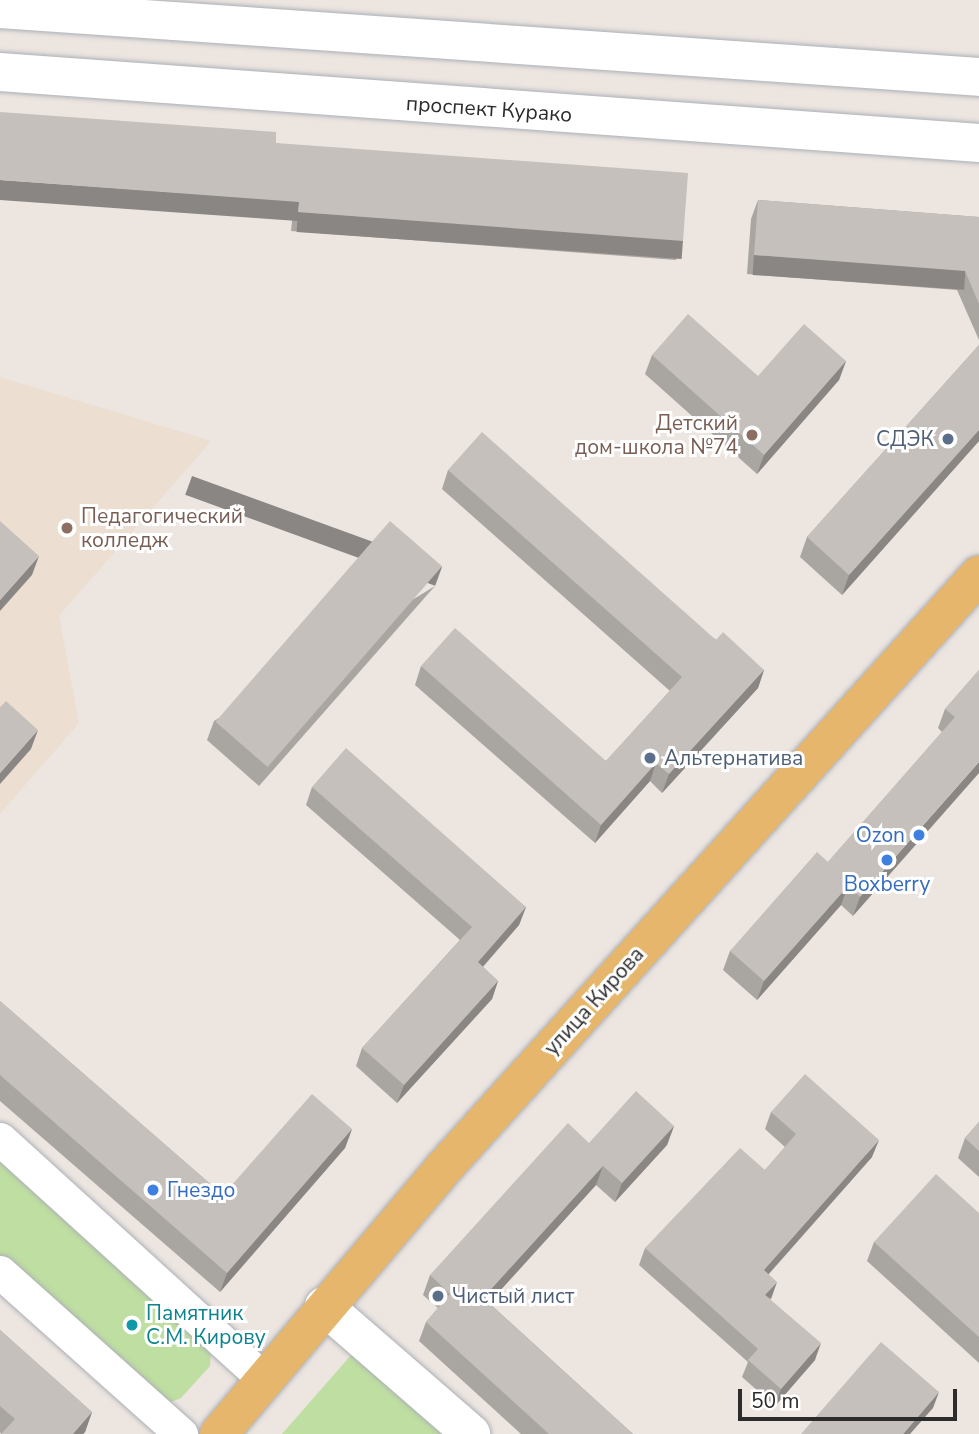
<!DOCTYPE html>
<html>
<head>
<meta charset="utf-8">
<style>
	body { margin:0 }
	#map { position:relative; width:979px; height:1434px; overflow:hidden; background:#ece5e0; font-family:"Nunito Sans",sans-serif }
	div>[style] { position:absolute }
	.education>* { inset:0; background:#ecdfd1 }
	.green>* { inset:0; background:#bfdea1 }
	.roads { filter:drop-shadow(0 0 2px #acb0b7) drop-shadow(0 0 2px #acb0b7) }
	.minor>* { height:33px; margin:-16.5px; padding:0 16.5px; transform-origin:16.5px; border-radius:16.5px; background:#fff }
	.tertiary>* { height:38px; margin:-19px; padding:0 19px; transform-origin:19px; border-radius:19px; background:#fff }
	.secondary>* { height:38px; margin:-19px; padding:0 19px; transform-origin:19px; border-radius:19px; background:#fff }
	.primary>* { height:38px; margin:-19px; padding:0 19px; transform-origin:19px; border-radius:19px; background:#e5b66c }
	.wall>* { inset:0; background:#a9a5a1 }
	.shaded-wall>* { inset:0; background:#8a8683; transform-origin:0 0 }
	.building>* { inset:0; background:#c5c0bb; transform-origin:0 0 }
	.dots>* { width:19px; height:19px; translate:-50% -50%; box-sizing:border-box; border:4px solid #fff; border-radius:50% }
	span { translate:-50% -50%; white-space:nowrap; text-align:center; line-height:1.15; -webkit-text-stroke:6px #fff; paint-order:stroke }
	.street-label { font-size:21px; color:#2c2c2c }
	.education-label { font-size:21px; color:#785e54 }
	.right { translate:-100% -50%; text-align:right }
	.left { translate:0 -50%; text-align:left }
	.service-label { font-size:21px; color:#4e5e75 }
	.shop-label { font-size:21px; color:#366cbe }
	.culture-label { font-size:21px; color:#0d838f }
	.scale { position:absolute; left:738px; top:1389px; width:219px; height:32px; box-sizing:border-box; border:4px solid #2c2c2c; border-top:0; padding-left:9px; font-size:21px; line-height:24px; white-space:nowrap; color:#2c2c2c; -webkit-text-stroke:5px #fff; paint-order:stroke }
</style>
</head>
<body>
<div id="map">
	<div class="education">
		<i style="clip-path:polygon(0 377px,211px 441px,59px 616px,79px 723px,0 814px)"></i>
	</div>
	<div class="green">
		<i style="clip-path:polygon(0 1159px,211px 1348px,210px 1366px,181px 1398px,164px 1405px,0 1258px)"></i>
		<i style="clip-path:polygon(352px 1354px,443px 1434px,282px 1434px)"></i>
	</div>
	<div class="roads">
		<div class="minor">
			<i style="left:0;top:1139px;width:355px;rotate:42.3deg"></i>
			<i style="left:0;top:1272px;width:243px;rotate:41.8deg"></i>
		</div>
		<div class="tertiary">
			<i style="left:324px;top:1306px;width:195px;rotate:41deg"></i>
		</div>
		<div class="secondary">
			<i style="left:0;top:9px;width:981px;rotate:3.97deg"></i>
			<i style="left:0;top:72px;width:982px;rotate:4.15deg"></i>
		</div>
		<div class="primary">
			<i style="left:219px;top:1434px;width:344px;rotate:-49.8deg"></i>
			<i style="left:441px;top:1171px;width:803px;rotate:-47.93deg"></i>
		</div>
	</div>
	<div class="wall">
		<i style="clip-path:polygon(276px 143px,683px 241px,676px 260px,291px 231px,292px 221px)"></i>
		<i style="clip-path:polygon(758px 200px,979px 217px,979px 340px,957px 290px,747px 274px,751px 219px)"></i>
		<i style="clip-path:polygon(979px 345px,979px 441px,842px 595px,800px 557px,807px 537px)"></i>
		<i style="clip-path:polygon(652px 355px,758px 376px,846px 361px,839px 380px,757px 474px,645px 374px)"></i>
		<i style="clip-path:polygon(448px 470px,764px 670px,758px 688px,662px 793px,650px 781px,595px 843px,415px 685px,421px 666px,606px 761px,670px 691px,442px 489px)"></i>
		<i style="clip-path:polygon(435px 586px,259px 786px,207px 740px,214px 721px)"></i>
		<i style="clip-path:polygon(979px 670px,853px 916px,841px 905px,757px 1000px,723px 970px,730px 951px,828px 862px,942px 732px,938px 728px,945px 709px)"></i>
		<i style="clip-path:polygon(312px 787px,526px 907px,519px 925px,483px 967px,498px 981px,492px 999px,397px 1103px,356px 1066px,362px 1048px,460px 940px,306px 805px)"></i>
		<i style="clip-path:polygon(0 1001px,223px 1195px,352px 1129px,345px 1148px,220px 1292px,0 1101px)"></i>
		<i style="clip-path:polygon(771px 1112px,872px 1157px,768px 1275px,770px 1299px,815px 1360px,775px 1406px,742px 1377px,748px 1362px,639px 1265px,645px 1248px,765px 1170px,785px 1147px,765px 1129px)"></i>
		<i style="clip-path:polygon(979px 1122px,979px 1177px,958px 1158px,965px 1138px)"></i>
		<i style="clip-path:polygon(674px 1126px,667px 1145px,615px 1202px,596px 1185px,489px 1303px,633px 1434px,521px 1434px,419px 1341px,426px 1322px,438px 1308px,423px 1295px,430px 1275px,589px 1143px)"></i>
		<i style="clip-path:polygon(979px 1213px,979px 1363px,867px 1261px,874px 1242px)"></i>
		<i style="clip-path:polygon(0 1330px,92px 1412px,85px 1432px,83px 1434px,1px 1434px,0 1432px)"></i>
	</div>
	<div class="shaded-wall">
		<i style="left:0;top:180px;width:300px;height:20px;rotate:4deg"></i>
		<i style="left:298px;top:212px;width:386px;height:20px;rotate:4deg"></i>
		<i style="left:754px;top:255px;width:212px;height:20px;rotate:4deg"></i>
		<i style="clip-path:polygon(846px 361px,839px 380px,757px 474px,764px 455px)"></i>
		<i style="clip-path:polygon(979px 430px,979px 441px,842px 595px,849px 575px)"></i>
		<i style="clip-path:polygon(39px 556px,32px 575px,0 611px,0 600px)"></i>
		<i style="left:442px;top:567px;width:20px;height:266px;rotate:110deg"></i>
		<i style="clip-path:polygon(764px 670px,758px 688px,662px 793px,669px 774px)"></i>
		<i style="clip-path:polygon(38px 730px,31px 749px,0 784px,0 773px)"></i>
		<i style="clip-path:polygon(979px 762px,979px 773px,853px 916px,860px 897px)"></i>
		<i style="clip-path:polygon(656px 763px,650px 781px,595px 843px,601px 825px)"></i>
		<i style="clip-path:polygon(848px 886px,841px 905px,757px 1000px,764px 981px)"></i>
		<i style="clip-path:polygon(526px 907px,519px 925px,471px 980px,478px 962px)"></i>
		<i style="clip-path:polygon(498px 981px,492px 999px,397px 1103px,404px 1085px)"></i>
		<i style="clip-path:polygon(674px 1126px,667px 1145px,615px 1202px,622px 1183px)"></i>
		<i style="clip-path:polygon(352px 1129px,345px 1148px,220px 1292px,227px 1273px)"></i>
		<i style="clip-path:polygon(879px 1140px,872px 1157px,757px 1287px,764px 1270px)"></i>
		<i style="clip-path:polygon(603px 1166px,596px 1185px,476px 1317px,483px 1298px)"></i>
		<i style="clip-path:polygon(777px 1282px,771px 1299px,765px 1295px)"></i>
		<i style="clip-path:polygon(821px 1343px,815px 1360px,775px 1406px,781px 1389px)"></i>
		<i style="clip-path:polygon(939px 1392px,933px 1408px,910px 1434px,903px 1434px)"></i>
		<i style="clip-path:polygon(92px 1412px,85px 1432px,83px 1434px,73px 1434px)"></i>
	</div>
	<div class="building">
		<i style="clip-path:polygon(0 112px,276px 132px,276px 143px,688px 173px,683px 241px,298px 212px,299px 202px,0 180px)"></i>
		<i style="clip-path:polygon(758px 200px,979px 217px,979px 304px,965px 271px,754px 255px)"></i>
		<i style="clip-path:polygon(688px 314px,758px 376px,804px 324px,846px 361px,764px 455px,652px 355px)"></i>
		<i style="clip-path:polygon(979px 345px,979px 430px,849px 575px,807px 537px)"></i>
		<i style="clip-path:polygon(482px 432px,716px 640px,723px 632px,764px 670px,669px 774px,656px 763px,601px 825px,421px 666px,455px 628px,606px 761px,682px 677px,448px 470px)"></i>
		<i style="clip-path:polygon(0 521px,39px 556px,0 600px)"></i>
		<i style="left:390px;top:521px;width:69px;height:266px;rotate:41deg"></i>
		<i style="clip-path:polygon(979px 670px,979px 762px,860px 897px,848px 886px,764px 981px,730px 951px,817px 852px,828px 862px,955px 717px,945px 709px)"></i>
		<i style="clip-path:polygon(6px 701px,38px 730px,0 773px,0 707px)"></i>
		<i style="clip-path:polygon(346px 748px,526px 907px,478px 962px,498px 981px,404px 1085px,362px 1048px,472px 927px,312px 787px)"></i>
		<i style="clip-path:polygon(0 1001px,223px 1195px,312px 1094px,352px 1129px,227px 1273px,0 1075px)"></i>
		<i style="clip-path:polygon(805px 1074px,879px 1140px,764px 1270px,777px 1282px,765px 1295px,821px 1343px,781px 1389px,748px 1360px,758px 1349px,645px 1248px,740px 1148px,765px 1170px,796px 1134px,771px 1112px)"></i>
		<i style="clip-path:polygon(636px 1091px,674px 1126px,622px 1183px,603px 1166px,483px 1298px,633px 1434px,549px 1434px,426px 1322px,450px 1294px,430px 1275px,568px 1123px,589px 1143px)"></i>
		<i style="clip-path:polygon(979px 1122px,979px 1151px,965px 1138px)"></i>
		<i style="clip-path:polygon(936px 1174px,979px 1213px,979px 1337px,874px 1242px)"></i>
		<i style="clip-path:polygon(0 1330px,92px 1412px,73px 1434px,1px 1434px,15px 1419px,0 1406px)"></i>
		<i style="clip-path:polygon(881px 1342px,939px 1392px,903px 1434px,801px 1434px)"></i>
	</div>
	<div class="dots">
		<i style="left:752px;top:435px;background:#8d6e63"></i>
		<i style="left:948px;top:439px;background:#5c6f8a"></i>
		<i style="left:67px;top:528px;background:#8d6e63"></i>
		<i style="left:650px;top:758px;background:#5c6f8a"></i>
		<i style="left:919px;top:835px;background:#3f7fe0"></i>
		<i style="left:887px;top:860px;background:#3f7fe0"></i>
		<i style="left:153px;top:1190px;background:#3f7fe0"></i>
		<i style="left:438px;top:1296px;background:#5c6f8a"></i>
		<i style="left:132px;top:1325px;background:#0f9aa8"></i>
	</div>
	<div class="street-label">
		<span style="left:489px;top:109px;rotate:4deg">проспект Курако</span>
		<span style="left:594px;top:1001px;rotate:-48deg">улица Кирова</span>
	</div>
	<div class="education-label">
		<span class="right" style="left:738px;top:435px">Детский<br>дом-школа №74</span>
		<span class="left" style="left:81px;top:528px">Педагогический<br>колледж</span>
	</div>
	<div class="service-label">
		<span class="right" style="left:934px;top:439px">СДЭК</span>
		<span class="left" style="left:664px;top:758px">Альтернатива</span>
		<span class="left" style="left:452px;top:1296px">Чистый лист</span>
	</div>
	<div class="shop-label">
		<span class="right" style="left:905px;top:835px">Ozon</span>
		<span style="left:887px;top:884px">Boxberry</span>
		<span class="left" style="left:167px;top:1190px">Гнездо</span>
	</div>
	<div class="culture-label">
		<span class="left" style="left:146px;top:1325px">Памятник<br>С.М. Кирову</span>
	</div>
	<div class="scale">50 m</div>
</div>
</body>
</html>
